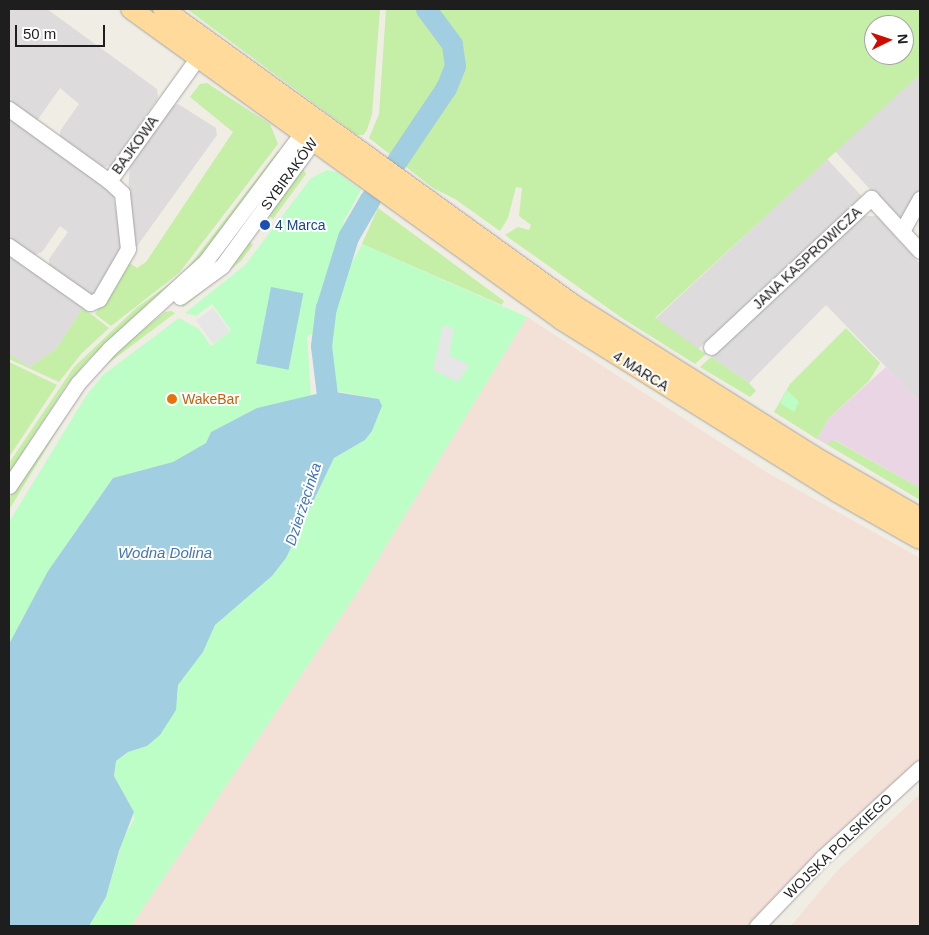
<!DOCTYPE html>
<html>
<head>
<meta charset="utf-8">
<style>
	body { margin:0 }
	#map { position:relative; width:929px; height:935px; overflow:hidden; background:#f0ede4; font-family:Helvetica,sans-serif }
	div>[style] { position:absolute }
	.residential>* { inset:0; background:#dddbdb; transform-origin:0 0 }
	.industrial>* { inset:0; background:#ead5e5 }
	.military>* { inset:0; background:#f3e0d6 }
	.grass>* { inset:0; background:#c5eea6 }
	.park>* { inset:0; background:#bdfec7 }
	.parking>* { inset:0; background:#e6e6e6; transform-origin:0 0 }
	.water>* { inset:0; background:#a1cee1; transform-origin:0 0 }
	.river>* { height:21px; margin:-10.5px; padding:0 10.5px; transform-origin:10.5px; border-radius:10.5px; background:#a1cee1 }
	.roads { filter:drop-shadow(0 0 1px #a5a5a5) drop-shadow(0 0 1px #a5a5a5) }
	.minor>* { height:15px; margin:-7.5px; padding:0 7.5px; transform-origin:7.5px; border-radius:7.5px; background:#fff }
	.major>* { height:20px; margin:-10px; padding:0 10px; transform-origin:10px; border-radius:10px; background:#ffda9a }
	.dots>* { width:14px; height:14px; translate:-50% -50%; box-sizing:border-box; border:2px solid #fff; border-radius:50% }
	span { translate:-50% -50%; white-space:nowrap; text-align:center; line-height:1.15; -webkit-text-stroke:4px #fff; paint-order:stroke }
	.street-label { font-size:14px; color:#1e1e1e }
	.transit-label { font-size:14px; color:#164399 }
	.left { translate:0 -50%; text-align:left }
	.food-label { font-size:14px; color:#c56008 }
	.water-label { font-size:15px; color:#4375b6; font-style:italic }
	.frame { position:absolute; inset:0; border:10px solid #1e1e1e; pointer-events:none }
	.north { position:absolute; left:864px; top:15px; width:50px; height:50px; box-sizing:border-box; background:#fff; border:1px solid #a5a5a5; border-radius:50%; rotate:86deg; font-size:14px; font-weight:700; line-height:20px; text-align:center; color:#1e1e1e }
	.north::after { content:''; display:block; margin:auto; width:18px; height:22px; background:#cd0d00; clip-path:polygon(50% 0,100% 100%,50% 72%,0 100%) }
	.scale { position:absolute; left:15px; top:25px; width:90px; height:22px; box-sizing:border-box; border:2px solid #1e1e1e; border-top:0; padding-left:6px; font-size:15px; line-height:18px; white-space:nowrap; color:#1e1e1e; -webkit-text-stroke:4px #fff; paint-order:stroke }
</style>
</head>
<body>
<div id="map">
	<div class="residential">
		<i style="clip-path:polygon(9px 9px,47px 9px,157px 89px,158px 98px,111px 166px,101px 167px,60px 138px,60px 131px,79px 104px,60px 88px,36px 122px,9px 102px)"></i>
		<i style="clip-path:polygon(920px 74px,920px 188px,906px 215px,898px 220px,835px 151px)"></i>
		<i style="clip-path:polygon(178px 104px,216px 128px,217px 135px,132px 253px,128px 195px,130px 163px,171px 106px)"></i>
		<i style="clip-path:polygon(9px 118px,113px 193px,122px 245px,93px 296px,49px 268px,49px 259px,68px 232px,60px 226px,42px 252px,33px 256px,9px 238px)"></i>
		<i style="left:827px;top:159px;width:51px;height:234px;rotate:47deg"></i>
		<i style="clip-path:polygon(865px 216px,877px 216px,920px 264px,920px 402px,826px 305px,749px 383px,711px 357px,726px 339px)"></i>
		<i style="clip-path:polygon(9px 255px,83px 308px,56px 349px,30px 367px,9px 354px)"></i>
	</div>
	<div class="industrial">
		<i style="clip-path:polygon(886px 367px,920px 402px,920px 488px,835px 440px,826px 444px,817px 439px,828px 419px)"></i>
	</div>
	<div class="military">
		<i style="clip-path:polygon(527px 317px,766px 472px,920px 558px,920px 764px,758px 926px,131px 926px,359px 590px)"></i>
		<i style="clip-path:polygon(920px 794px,920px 926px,791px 926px,837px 871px)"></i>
	</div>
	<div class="grass">
		<i style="clip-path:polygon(187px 9px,380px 9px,372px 114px,367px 130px,363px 135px,357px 135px)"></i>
		<i style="clip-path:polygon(evenodd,386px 9px,920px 9px,920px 74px,655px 318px,706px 354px,695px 364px,622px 318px,505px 235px,518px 227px,529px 230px,531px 225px,519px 216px,522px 188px,516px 187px,508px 218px,500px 231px,455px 199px,433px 188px,369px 138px,379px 114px,386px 9px,874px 25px,904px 25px,904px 55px,874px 55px,874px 25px)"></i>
		<i style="clip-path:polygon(207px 83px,270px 124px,278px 144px,179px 273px,111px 326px,95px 314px,128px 262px,137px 268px,146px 262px,233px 132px,190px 97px,200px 84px)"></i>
		<i style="clip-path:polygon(278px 151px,282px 153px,208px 253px,88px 360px,66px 386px,9px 473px,9px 463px,74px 367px,136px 308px,182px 275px)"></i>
		<i style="clip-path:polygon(302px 167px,306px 174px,273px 219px,268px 215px)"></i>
		<i style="clip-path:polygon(378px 208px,504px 301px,502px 305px,362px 244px)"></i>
		<i style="clip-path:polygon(249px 241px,253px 245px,241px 261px,182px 308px,182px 302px)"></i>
		<i style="clip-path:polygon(83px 308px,109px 328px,81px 354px,59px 382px,9px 359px,9px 354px,30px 367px,56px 349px)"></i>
		<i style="clip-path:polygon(171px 311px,175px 313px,98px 371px,130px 340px,165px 312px)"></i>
		<i style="clip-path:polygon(846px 328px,880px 363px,869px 381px,828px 419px,817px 439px,774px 412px,790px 384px)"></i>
		<i style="clip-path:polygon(711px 357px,749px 383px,756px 391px,750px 397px,700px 367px)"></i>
		<i style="clip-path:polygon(9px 362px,57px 385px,9px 457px)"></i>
		<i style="clip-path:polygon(80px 393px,9px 510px,9px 499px,51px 431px)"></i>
		<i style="clip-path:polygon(834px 440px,920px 488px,920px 500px,826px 444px)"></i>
	</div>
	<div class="park">
		<i style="clip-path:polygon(327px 170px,336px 172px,361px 190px,344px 221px,315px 332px,307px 337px,311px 396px,257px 408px,211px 432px,206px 443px,173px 462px,113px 478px,48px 571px,9px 644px,9px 522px,86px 396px,103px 375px,179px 318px,199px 329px,211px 346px,231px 330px,212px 304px,196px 316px,185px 313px,245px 265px,311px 178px)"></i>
		<i style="clip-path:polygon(362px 244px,527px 317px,359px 590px,131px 926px,89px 926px,106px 897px,123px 839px,134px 819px,134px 812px,114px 776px,116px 761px,128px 752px,147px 746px,178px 695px,178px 685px,203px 652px,215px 625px,272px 576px,286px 558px,334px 458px,365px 440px,372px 431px,382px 406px,379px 399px,336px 391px,329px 348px,338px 289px)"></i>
		<i style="clip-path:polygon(787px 390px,799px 402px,794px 412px,780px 403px)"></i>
	</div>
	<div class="parking">
		<i style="left:213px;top:308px;width:29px;height:21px;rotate:54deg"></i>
		<i style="clip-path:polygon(443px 325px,454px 329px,449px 355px,469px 365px,458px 382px,433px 370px)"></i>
	</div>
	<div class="water">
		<i style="left:271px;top:287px;width:33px;height:78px;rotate:11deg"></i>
		<i style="clip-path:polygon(329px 391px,379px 399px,382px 406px,372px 431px,365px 440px,334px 458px,286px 558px,272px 576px,215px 625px,203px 652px,178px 685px,176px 710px,160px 735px,147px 746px,128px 752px,116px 761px,114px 776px,134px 812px,119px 851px,106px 897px,89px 926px,9px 926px,9px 644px,48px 571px,113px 478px,173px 462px,206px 443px,211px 432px,257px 408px)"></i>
	</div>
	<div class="river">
		<i style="left:396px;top:162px;width:89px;rotate:-56deg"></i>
		<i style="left:446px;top:88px;width:24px;rotate:-68deg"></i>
		<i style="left:455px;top:66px;width:22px;rotate:-98deg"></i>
		<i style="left:452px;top:44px;width:44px;rotate:-126.6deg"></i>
		<i style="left:330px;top:420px;width:75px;rotate:-96.9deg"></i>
		<i style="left:321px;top:346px;width:38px;rotate:-83deg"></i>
		<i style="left:326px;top:308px;width:74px;rotate:-72.8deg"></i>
		<i style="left:348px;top:237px;width:44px;rotate:-59.9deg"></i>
	</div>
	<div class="roads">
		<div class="minor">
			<i style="left:9px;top:109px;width:123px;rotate:35.8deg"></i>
			<i style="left:109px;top:181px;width:18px;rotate:43deg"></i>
			<i style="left:122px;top:193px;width:56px;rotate:83.9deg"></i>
			<i style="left:128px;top:249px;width:58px;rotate:120.1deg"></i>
			<i style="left:99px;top:299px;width:10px;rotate:156deg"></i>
			<i style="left:90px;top:303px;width:99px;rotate:-144.9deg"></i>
			<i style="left:109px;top:181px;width:153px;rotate:-54.3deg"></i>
			<i style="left:902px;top:231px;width:37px;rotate:-61deg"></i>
			<i style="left:180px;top:297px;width:52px;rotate:-36.4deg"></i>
			<i style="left:222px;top:266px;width:165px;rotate:-53.9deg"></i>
			<i style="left:711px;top:347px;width:219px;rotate:-43deg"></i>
			<i style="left:871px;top:198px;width:72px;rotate:47.2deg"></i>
			<i style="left:9px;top:486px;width:124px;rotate:-56.2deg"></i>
			<i style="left:78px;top:383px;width:47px;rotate:-47.6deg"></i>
			<i style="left:110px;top:348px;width:128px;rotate:-42.2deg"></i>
			<i style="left:205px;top:262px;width:171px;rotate:-53.1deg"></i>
			<i style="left:757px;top:926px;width:94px;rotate:-46.3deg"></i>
			<i style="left:822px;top:858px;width:133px;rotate:-42.6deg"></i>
		</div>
		<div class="major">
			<i style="left:131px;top:9px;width:531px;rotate:35.81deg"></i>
			<i style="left:562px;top:320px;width:324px;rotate:32deg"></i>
			<i style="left:837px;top:492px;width:95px;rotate:29.5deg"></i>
			<i style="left:163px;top:9px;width:504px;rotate:35.8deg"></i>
			<i style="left:572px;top:304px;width:285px;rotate:32.2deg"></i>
			<i style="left:813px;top:456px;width:124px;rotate:30.1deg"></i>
		</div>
	</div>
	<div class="dots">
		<i style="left:265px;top:225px;background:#1a4fb4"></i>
		<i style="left:172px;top:399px;background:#e8710a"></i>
	</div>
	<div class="street-label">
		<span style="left:135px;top:145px;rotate:-54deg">BAJKOWA</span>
		<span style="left:289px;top:174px;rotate:-54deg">SYBIRAKÓW</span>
		<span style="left:807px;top:258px;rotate:-43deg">JANA KASPROWICZA</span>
		<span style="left:641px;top:371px;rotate:32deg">4 MARCA</span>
		<span style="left:838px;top:846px;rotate:-44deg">WOJSKA POLSKIEGO</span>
	</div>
	<div class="transit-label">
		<span class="left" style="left:275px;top:225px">4 Marca</span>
	</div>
	<div class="food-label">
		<span class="left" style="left:182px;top:399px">WakeBar</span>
	</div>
	<div class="water-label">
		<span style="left:303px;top:504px;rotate:-72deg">Dzierżęcinka</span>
		<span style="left:165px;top:553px">Wodna Dolina</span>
	</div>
	<div class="frame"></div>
	<div class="north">N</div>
	<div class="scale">50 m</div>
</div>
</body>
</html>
